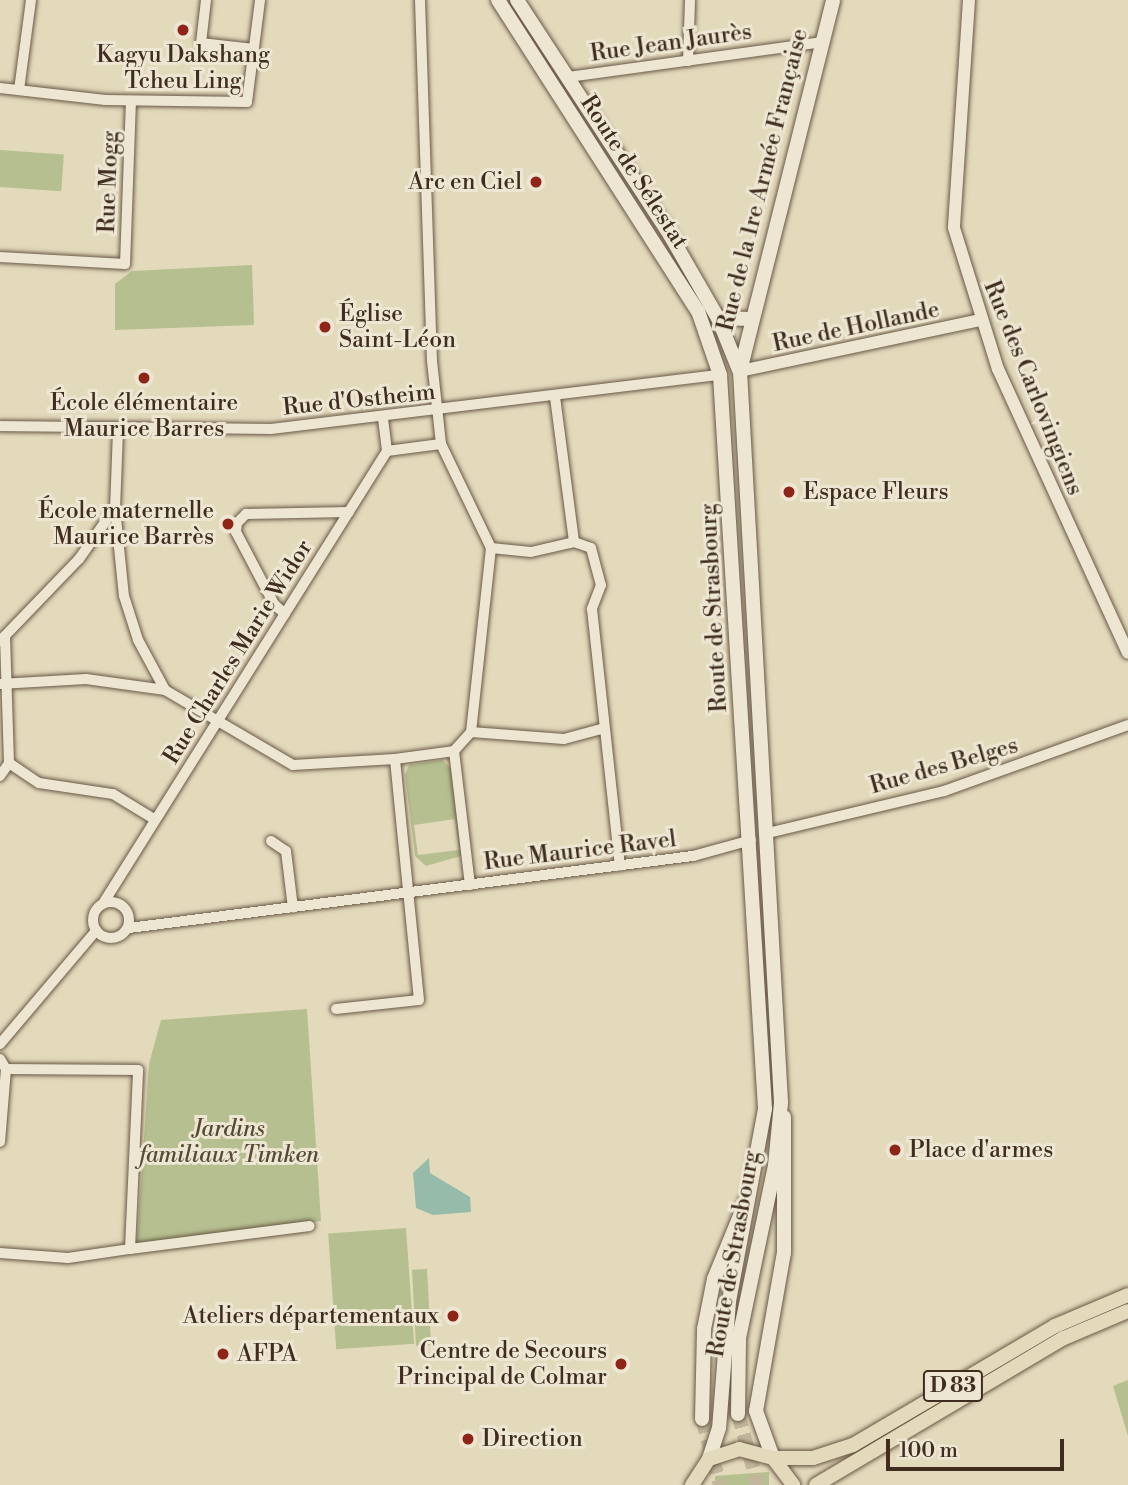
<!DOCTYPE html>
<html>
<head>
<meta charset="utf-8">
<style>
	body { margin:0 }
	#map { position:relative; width:1128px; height:1485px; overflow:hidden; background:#e3d9bb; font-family:"Libre Bodoni",serif }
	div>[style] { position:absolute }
	.green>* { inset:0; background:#b5bf8f; transform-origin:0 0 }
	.water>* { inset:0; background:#96bbaa }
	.secondary-tunnel>* { height:14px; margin-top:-7px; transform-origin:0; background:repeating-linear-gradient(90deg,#c2b79c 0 14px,transparent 0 21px) }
	.roads { filter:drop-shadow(0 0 2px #695846) drop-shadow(0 0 2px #695846) }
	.minor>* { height:10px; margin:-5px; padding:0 5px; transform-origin:5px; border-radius:5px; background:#ede6d3 }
	.minor>.ring { margin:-5px; padding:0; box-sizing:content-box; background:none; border:10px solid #ede6d3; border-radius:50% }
	.tertiary>* { height:12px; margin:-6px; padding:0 6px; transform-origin:6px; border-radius:6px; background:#ede6d3 }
	.secondary>* { height:14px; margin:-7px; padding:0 7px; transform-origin:7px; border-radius:7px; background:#ede6d3 }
	.primary>* { height:14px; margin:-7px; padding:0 7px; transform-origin:7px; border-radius:7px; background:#e3d9bb }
	.dots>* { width:19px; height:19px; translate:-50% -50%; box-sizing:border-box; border:4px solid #ede6d3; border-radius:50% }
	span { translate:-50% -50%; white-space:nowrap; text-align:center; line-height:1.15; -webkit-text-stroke:6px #ede6d3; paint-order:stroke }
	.shield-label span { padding:2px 5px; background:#ede6d3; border:2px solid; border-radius:5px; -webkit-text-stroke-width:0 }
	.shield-label { font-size:21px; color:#402d1f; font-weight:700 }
	.street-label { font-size:23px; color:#402d1f }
	.poi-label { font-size:23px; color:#402d1f }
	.right { translate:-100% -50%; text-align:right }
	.left { translate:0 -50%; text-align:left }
	.park-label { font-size:23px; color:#574a35; font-style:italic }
	.scale { position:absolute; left:886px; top:1439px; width:178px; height:32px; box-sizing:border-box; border:4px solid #402d1f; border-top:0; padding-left:9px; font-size:21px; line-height:24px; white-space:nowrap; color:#402d1f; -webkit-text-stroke:5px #ede6d3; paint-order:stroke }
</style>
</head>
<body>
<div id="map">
	<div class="green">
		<i style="left:0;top:150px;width:64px;height:37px;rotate:4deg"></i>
		<i style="clip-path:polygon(252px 265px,254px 325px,115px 330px,115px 284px,132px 271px)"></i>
		<i style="clip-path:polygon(evenodd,442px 760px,452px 769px,461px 856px,426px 866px,415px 856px,405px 775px,409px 765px,442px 760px,455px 819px,459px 850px,418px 855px,414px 825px,455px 819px)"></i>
		<i style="clip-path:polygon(307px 1009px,321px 1221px,137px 1243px,149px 1064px,161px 1020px)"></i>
		<i style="left:406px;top:1228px;width:116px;height:78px;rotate:86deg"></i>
		<i style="left:427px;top:1269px;width:76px;height:15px;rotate:87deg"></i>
		<i style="clip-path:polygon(1128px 1380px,1128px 1436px,1113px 1386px)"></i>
		<i style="clip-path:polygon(769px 1472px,769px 1485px,715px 1485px,715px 1476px)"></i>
	</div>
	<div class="water">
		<i style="clip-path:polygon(429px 1158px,430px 1173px,470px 1197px,471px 1212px,433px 1215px,416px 1208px,413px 1173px)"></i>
	</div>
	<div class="secondary-tunnel">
		<i style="left:738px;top:1414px;width:74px;rotate:74.3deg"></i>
		<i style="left:702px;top:1419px;width:68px;rotate:74.7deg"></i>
	</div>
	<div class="roads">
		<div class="minor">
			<i style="left:206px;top:0;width:43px;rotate:96.6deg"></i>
			<i style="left:201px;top:43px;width:53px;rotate:6.5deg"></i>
			<i style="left:420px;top:0;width:361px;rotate:88.1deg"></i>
			<i style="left:432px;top:361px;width:83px;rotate:83.8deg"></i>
			<i style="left:441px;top:444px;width:115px;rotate:64.3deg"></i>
			<i style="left:491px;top:548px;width:185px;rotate:96.2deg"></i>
			<i style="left:471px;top:732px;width:25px;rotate:132deg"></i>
			<i style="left:688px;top:61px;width:61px;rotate:-88.1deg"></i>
			<i style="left:568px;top:77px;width:256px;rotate:-7.8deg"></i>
			<i style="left:0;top:88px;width:106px;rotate:6.5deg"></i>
			<i style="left:105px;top:100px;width:142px;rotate:0.8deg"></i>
			<i style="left:247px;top:102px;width:103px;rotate:-82.7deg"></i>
			<i style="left:19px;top:90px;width:91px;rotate:-82.4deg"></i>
			<i style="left:0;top:257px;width:125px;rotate:3.2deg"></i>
			<i style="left:125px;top:264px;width:163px;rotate:-87.9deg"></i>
			<i style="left:555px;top:397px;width:146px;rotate:82.5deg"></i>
			<i style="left:574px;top:542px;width:18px;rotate:19deg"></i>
			<i style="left:591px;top:548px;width:38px;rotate:75deg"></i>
			<i style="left:601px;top:585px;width:26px;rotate:111deg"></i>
			<i style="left:592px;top:609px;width:258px;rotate:83.8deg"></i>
			<i style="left:0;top:426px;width:271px;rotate:0.6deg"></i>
			<i style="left:271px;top:429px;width:452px;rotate:-6.9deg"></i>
			<i style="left:118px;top:431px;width:77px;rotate:92.2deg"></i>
			<i style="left:115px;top:508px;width:88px;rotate:84.2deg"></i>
			<i style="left:124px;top:596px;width:46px;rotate:72.3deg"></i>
			<i style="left:138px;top:640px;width:57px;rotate:61.6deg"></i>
			<i style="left:165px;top:690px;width:148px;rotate:30.4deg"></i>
			<i style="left:293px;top:765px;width:102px;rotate:-3.4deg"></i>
			<i style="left:387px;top:451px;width:54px;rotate:-7.4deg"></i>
			<i style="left:491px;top:548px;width:40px;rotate:5.7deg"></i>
			<i style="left:531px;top:552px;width:44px;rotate:-13.1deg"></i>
			<i style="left:285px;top:614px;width:15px;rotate:-138deg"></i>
			<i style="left:274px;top:604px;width:81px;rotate:-117.8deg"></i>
			<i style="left:236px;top:532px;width:9px;rotate:-84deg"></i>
			<i style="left:237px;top:523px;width:13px;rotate:-45deg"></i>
			<i style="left:246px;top:514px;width:103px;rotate:-1.1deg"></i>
			<i style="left:5px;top:636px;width:127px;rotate:88.2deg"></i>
			<i style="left:0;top:641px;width:114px;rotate:-46.1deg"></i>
			<i style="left:79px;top:559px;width:62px;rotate:-54.8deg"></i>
			<i style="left:0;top:684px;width:86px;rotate:-3.3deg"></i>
			<i style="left:86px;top:679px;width:80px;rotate:7.9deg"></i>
			<i style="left:471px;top:732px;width:93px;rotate:4.3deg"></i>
			<i style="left:564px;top:739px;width:38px;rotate:-15deg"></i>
			<i style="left:0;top:776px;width:16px;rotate:-55deg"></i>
			<i style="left:9px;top:763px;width:36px;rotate:34deg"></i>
			<i style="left:39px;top:783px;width:75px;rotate:8.5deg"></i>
			<i style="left:113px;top:794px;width:48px;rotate:31.4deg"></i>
			<i style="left:768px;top:833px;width:181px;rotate:-13.4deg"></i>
			<i style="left:944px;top:791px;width:195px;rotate:-19.7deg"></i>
			<i style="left:271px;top:841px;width:18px;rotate:34deg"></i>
			<i style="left:286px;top:851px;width:57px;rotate:83deg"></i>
			<i class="ring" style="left:93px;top:902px;width:26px;height:26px"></i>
			<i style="left:104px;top:902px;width:532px;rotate:-57.89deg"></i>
			<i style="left:387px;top:451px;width:34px;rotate:-97deg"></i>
			<i style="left:129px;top:928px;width:569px;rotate:-7.28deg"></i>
			<i style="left:693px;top:856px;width:60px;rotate:-15.4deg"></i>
			<i style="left:336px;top:1009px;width:83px;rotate:-6.2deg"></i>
			<i style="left:419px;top:1000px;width:242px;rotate:-95.7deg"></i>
			<i style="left:395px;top:759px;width:60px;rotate:-7.7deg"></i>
			<i style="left:454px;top:751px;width:135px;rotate:83.2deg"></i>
			<i style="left:0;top:1044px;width:148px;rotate:-49.7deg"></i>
			<i style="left:0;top:1059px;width:12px;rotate:59deg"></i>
			<i style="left:6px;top:1069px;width:73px;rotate:94.7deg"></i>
			<i style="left:130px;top:1249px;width:181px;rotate:-7.3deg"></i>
			<i style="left:0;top:1253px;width:68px;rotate:4.2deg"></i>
			<i style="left:68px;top:1258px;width:63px;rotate:-8.3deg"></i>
			<i style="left:130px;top:1249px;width:179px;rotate:-87.4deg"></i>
			<i style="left:138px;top:1070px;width:132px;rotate:-179.6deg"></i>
		</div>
		<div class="tertiary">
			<i style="left:969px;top:0;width:228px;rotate:93.8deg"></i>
			<i style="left:954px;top:228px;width:148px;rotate:72.7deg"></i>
			<i style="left:998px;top:369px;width:312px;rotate:65.4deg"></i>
			<i style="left:740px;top:371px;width:245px;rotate:-12deg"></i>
		</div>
		<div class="secondary">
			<i style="left:498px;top:0;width:370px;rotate:57.3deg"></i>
			<i style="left:698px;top:311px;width:68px;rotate:71deg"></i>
			<i style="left:720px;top:375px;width:735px;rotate:86.49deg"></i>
			<i style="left:765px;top:1109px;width:196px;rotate:100.6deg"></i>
			<i style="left:729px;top:1302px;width:126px;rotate:94.5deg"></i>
			<i style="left:719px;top:1428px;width:33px;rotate:108deg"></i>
			<i style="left:517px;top:0;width:280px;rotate:56.9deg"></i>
			<i style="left:670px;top:235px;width:96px;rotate:60deg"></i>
			<i style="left:718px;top:318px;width:56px;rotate:68deg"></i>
			<i style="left:718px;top:318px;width:32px;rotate:2deg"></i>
			<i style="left:738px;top:1414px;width:76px;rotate:-89.2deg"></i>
			<i style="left:739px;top:1338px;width:176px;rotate:-78.2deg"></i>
			<i style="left:775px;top:1166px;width:64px;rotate:-84.6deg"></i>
			<i style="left:781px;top:1102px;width:732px;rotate:-93.21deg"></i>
			<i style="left:740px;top:371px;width:382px;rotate:-75.9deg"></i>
			<i style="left:702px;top:1419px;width:90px;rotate:-88.7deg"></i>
			<i style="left:704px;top:1329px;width:51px;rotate:-78.7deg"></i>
			<i style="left:714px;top:1279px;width:84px;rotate:-67.7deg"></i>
			<i style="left:773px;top:1458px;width:50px;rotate:-109.9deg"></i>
			<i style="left:756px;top:1411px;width:160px;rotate:-80deg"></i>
			<i style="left:784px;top:1253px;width:136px;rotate:-90deg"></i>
		</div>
		<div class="primary">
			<i style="left:773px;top:1458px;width:40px"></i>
			<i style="left:813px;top:1458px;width:42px;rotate:-18deg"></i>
			<i style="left:853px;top:1445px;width:234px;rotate:-30.5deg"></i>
			<i style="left:1055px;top:1326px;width:79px;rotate:-23deg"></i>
			<i style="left:692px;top:1485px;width:31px;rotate:-57deg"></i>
			<i style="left:709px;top:1459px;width:32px;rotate:-18deg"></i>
			<i style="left:739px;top:1449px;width:35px;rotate:15deg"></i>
			<i style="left:773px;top:1458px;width:34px;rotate:53deg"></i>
			<i style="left:816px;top:1485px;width:288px;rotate:-30.7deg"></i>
			<i style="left:1064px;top:1338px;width:69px;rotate:-22.9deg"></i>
		</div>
	</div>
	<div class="dots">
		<i style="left:183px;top:30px;background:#8f2418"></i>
		<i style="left:536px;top:182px;background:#8f2418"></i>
		<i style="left:325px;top:327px;background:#8f2418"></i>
		<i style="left:144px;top:378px;background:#8f2418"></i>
		<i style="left:789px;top:492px;background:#8f2418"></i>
		<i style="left:228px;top:524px;background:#8f2418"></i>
		<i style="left:895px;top:1150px;background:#8f2418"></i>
		<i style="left:453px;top:1316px;background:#8f2418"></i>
		<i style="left:223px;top:1354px;background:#8f2418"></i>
		<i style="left:621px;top:1364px;background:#8f2418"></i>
		<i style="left:468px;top:1439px;background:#8f2418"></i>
	</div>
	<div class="shield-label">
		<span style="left:953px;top:1386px">D 83</span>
	</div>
	<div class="street-label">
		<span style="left:671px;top:43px;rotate:-8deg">Rue Jean Jaurès</span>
		<span style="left:634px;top:172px;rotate:57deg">Route de Sélestat</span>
		<span style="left:763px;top:180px;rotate:-76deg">Rue de la 1re Armée Française</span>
		<span style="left:109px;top:182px;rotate:-88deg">Rue Mogg</span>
		<span style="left:856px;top:327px;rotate:-12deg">Rue de Hollande</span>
		<span style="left:1033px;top:388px;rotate:68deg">Rue des Carlovingiens</span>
		<span style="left:359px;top:400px;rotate:-6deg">Rue d'Ostheim</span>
		<span style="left:714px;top:608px;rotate:-93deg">Route de Strasbourg</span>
		<span style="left:238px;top:652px;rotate:-58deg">Rue Charles Marie Widor</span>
		<span style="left:944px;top:766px;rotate:-16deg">Rue des Belges</span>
		<span style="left:580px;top:851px;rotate:-7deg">Rue Maurice Ravel</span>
		<span style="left:734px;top:1254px;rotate:-80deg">Route de Strasbourg</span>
	</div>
	<div class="poi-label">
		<span style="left:183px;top:68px">Kagyu Dakshang<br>Tcheu Ling</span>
		<span class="right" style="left:522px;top:182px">Arc en Ciel</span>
		<span class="left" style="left:339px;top:327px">Église<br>Saint-Léon</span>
		<span style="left:144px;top:416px">École élémentaire<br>Maurice Barres</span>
		<span class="left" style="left:803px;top:492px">Espace Fleurs</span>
		<span class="right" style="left:214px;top:524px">École maternelle<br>Maurice Barrès</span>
		<span class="left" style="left:909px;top:1150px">Place d'armes</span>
		<span class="right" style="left:439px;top:1316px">Ateliers départementaux</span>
		<span class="right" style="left:607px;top:1364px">Centre de Secours<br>Principal de Colmar</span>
		<span class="left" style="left:237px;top:1354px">AFPA</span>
		<span class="left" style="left:482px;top:1439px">Direction</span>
	</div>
	<div class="park-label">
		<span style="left:229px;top:1142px">Jardins<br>familiaux Timken</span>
	</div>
	<div class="scale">100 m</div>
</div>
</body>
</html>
